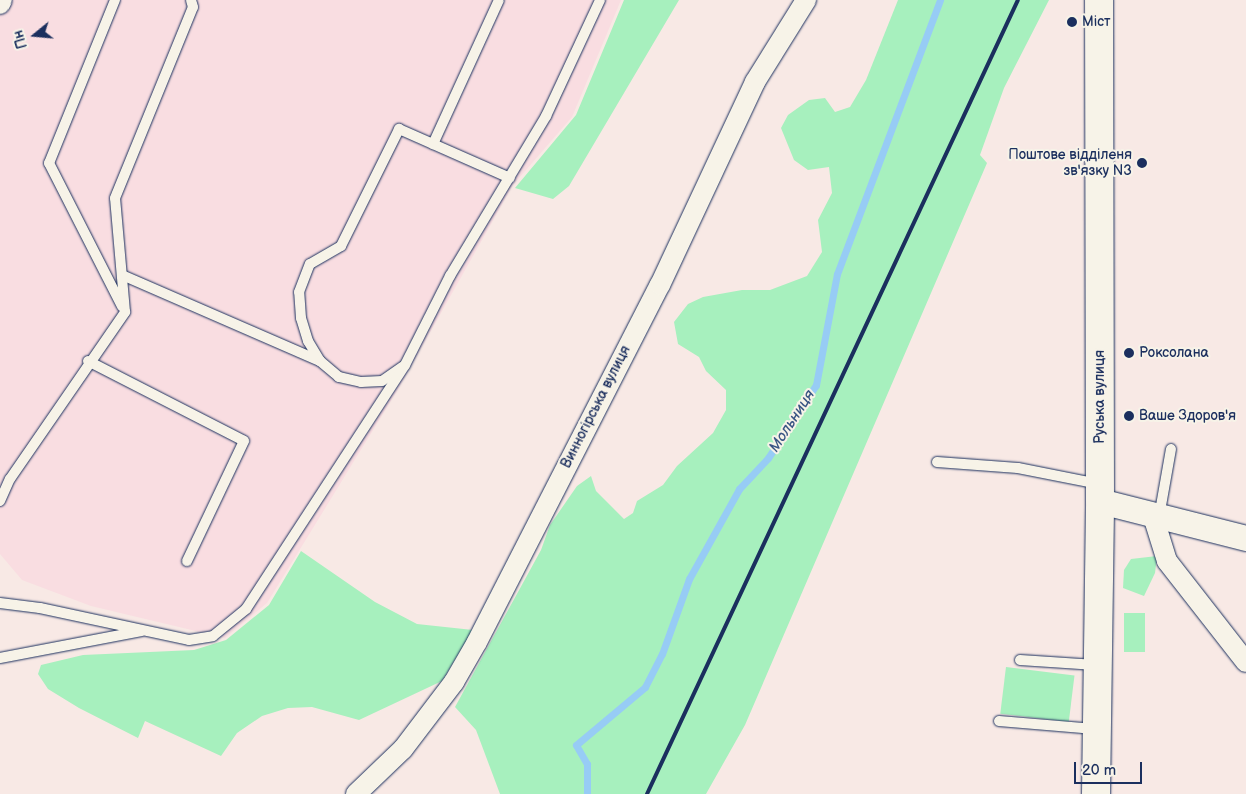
<!DOCTYPE html>
<html>
<head>
<meta charset="utf-8">
<style>
	body { margin:0 }
	#map { position:relative; width:1246px; height:794px; overflow:hidden; background:#f8e9e5; font-family:"Balsamiq Sans",sans-serif }
	div>[style] { position:absolute }
	.built>* { inset:0; background:#f9dde1 }
	.green>* { inset:0; background:#a7f0be; transform-origin:0 0 }
	.stream>* { height:7px; margin:-3.5px; padding:0 3.5px; transform-origin:3.5px; border-radius:3.5px; background:#97ccf5 }
	.roads { filter:drop-shadow(0 0 1px #1b2f5e) drop-shadow(0 0 1px #1b2f5e) }
	.service>* { height:10px; margin:-5px; padding:0 5px; transform-origin:5px; border-radius:5px; background:#f7f3e8 }
	.minor>* { height:20px; margin:-10px; padding:0 10px; transform-origin:10px; border-radius:10px; background:#f7f3e8 }
	.tertiary>* { height:25px; margin:-12.5px; padding:0 12.5px; transform-origin:12.5px; border-radius:12.5px; background:#f7f3e8 }
	.primary>* { height:28px; margin:-14px; padding:0 14px; transform-origin:14px; border-radius:14px; background:#f7f3e8 }
	.rail>* { height:4px; margin:-2px; padding:0 2px; transform-origin:2px; border-radius:2px; background:#1b2f5e }
	.dots>* { width:14px; height:14px; translate:-50% -50%; box-sizing:border-box; border:2px solid #f7f3e8; border-radius:50% }
	span { translate:-50% -50%; white-space:nowrap; text-align:center; line-height:1.15; -webkit-text-stroke:4px #f7f3e8; paint-order:stroke }
	.poi-label { font-size:14px; color:#1b2f5e }
	.left { translate:0 -50%; text-align:left }
	.right { translate:-100% -50%; text-align:right }
	.street-label { font-size:14px; color:#1b2f5e }
	.water-label { font-size:15px; color:#3a5684; font-style:italic }
	.north { position:absolute; left:10px; top:10px; width:50px; height:50px; -webkit-text-stroke:4px #f7f3e8; paint-order:stroke; rotate:253deg; font-size:14px; font-weight:700; line-height:20px; text-align:center; color:#1b2f5e }
	.north::after { content:''; display:block; margin:auto; width:18px; height:22px; background:#1b2f5e; clip-path:polygon(50% 0,100% 100%,50% 72%,0 100%) }
	.scale { position:absolute; left:1074px; top:762px; width:68px; height:22px; box-sizing:border-box; border:2px solid #1b2f5e; border-top:0; padding-left:6px; font-size:15px; line-height:18px; white-space:nowrap; color:#1b2f5e; -webkit-text-stroke:4px #f7f3e8; paint-order:stroke }
</style>
</head>
<body>
<div id="map">
	<div class="built">
		<i style="clip-path:polygon(3px 0,621px 0,572px 117px,513px 185px,397px 391px,267px 603px,225px 638px,91px 606px,22px 580px,0 554px,0 8px)"></i>
	</div>
	<div class="green">
		<i style="clip-path:polygon(624px 0,679px 0,569px 186px,553px 199px,515px 188px,576px 115px)"></i>
		<i style="clip-path:polygon(898px 0,1049px 0,1004px 88px,980px 155px,987px 163px,745px 725px,706px 794px,500px 794px,476px 730px,455px 707px,541px 550px,550px 525px,577px 486px,591px 476px,596px 491px,624px 519px,633px 513px,637px 501px,663px 485px,677px 466px,713px 433px,726px 410px,726px 390px,706px 371px,699px 357px,678px 344px,674px 322px,688px 304px,703px 297px,742px 290px,770px 290px,807px 276px,822px 252px,818px 220px,832px 193px,829px 167px,808px 170px,794px 160px,781px 128px,788px 115px,809px 100px,825px 98px,835px 112px,850px 107px,866px 80px)"></i>
		<i style="clip-path:polygon(301px 551px,375px 602px,417px 624px,473px 630px,442px 681px,359px 720px,312px 707px,288px 708px,262px 716px,237px 733px,221px 756px,145px 721px,138px 738px,79px 708px,48px 689px,38px 674px,41px 665px,83px 655px,194px 650px,226px 640px,269px 605px)"></i>
		<i style="clip-path:polygon(1157px 556px,1155px 573px,1144px 596px,1123px 588px,1124px 570px,1131px 559px)"></i>
		<i style="left:1124px;top:613px;width:21px;height:39px"></i>
		<i style="left:1006px;top:667px;width:69px;height:47px;rotate:7deg"></i>
	</div>
	<div class="stream">
		<i style="left:587px;top:794px;width:30px;rotate:-90deg"></i>
		<i style="left:587px;top:764px;width:22px;rotate:-120deg"></i>
		<i style="left:576px;top:745px;width:90px;rotate:-40deg"></i>
		<i style="left:645px;top:687px;width:37px;rotate:-63deg"></i>
		<i style="left:662px;top:654px;width:80px;rotate:-70.2deg"></i>
		<i style="left:689px;top:579px;width:103px;rotate:-60.9deg"></i>
		<i style="left:739px;top:489px;width:42px;rotate:-46.9deg"></i>
		<i style="left:768px;top:458px;width:87px;rotate:-56.7deg"></i>
		<i style="left:816px;top:385px;width:113px;rotate:-79.3deg"></i>
		<i style="left:837px;top:274px;width:293px;rotate:-69.4deg"></i>
	</div>
	<div class="roads">
		<div class="service">
			<i style="left:115px;top:0;width:176px;rotate:112deg"></i>
			<i style="left:49px;top:163px;width:161px;rotate:63deg"></i>
			<i style="left:433px;top:144px;width:158px;rotate:-65.4deg"></i>
			<i style="left:122px;top:275px;width:216px;rotate:23.5deg"></i>
			<i style="left:88px;top:361px;width:175px;rotate:27.1deg"></i>
			<i style="left:244px;top:441px;width:133px;rotate:115.4deg"></i>
			<i style="left:402px;top:367px;width:24px;rotate:145deg"></i>
			<i style="left:382px;top:381px;width:21px;rotate:177deg"></i>
			<i style="left:361px;top:382px;width:23px;rotate:-167deg"></i>
			<i style="left:339px;top:377px;width:25px;rotate:-140deg"></i>
			<i style="left:320px;top:361px;width:23px;rotate:-121deg"></i>
			<i style="left:308px;top:341px;width:24px;rotate:-107deg"></i>
			<i style="left:301px;top:318px;width:26px;rotate:-94deg"></i>
			<i style="left:299px;top:292px;width:30px;rotate:-69deg"></i>
			<i style="left:310px;top:264px;width:36px;rotate:-30deg"></i>
			<i style="left:341px;top:246px;width:131px;rotate:-63.6deg"></i>
			<i style="left:399px;top:129px;width:121px;rotate:23.8deg"></i>
			<i style="left:937px;top:462px;width:81px;rotate:4.2deg"></i>
			<i style="left:1018px;top:468px;width:83px;rotate:11.2deg"></i>
			<i style="left:0;top:501px;width:24px;rotate:-66deg"></i>
			<i style="left:10px;top:479px;width:203px;rotate:-55.4deg"></i>
			<i style="left:125px;top:312px;width:114px;rotate:-95deg"></i>
			<i style="left:115px;top:198px;width:206px;rotate:-67.8deg"></i>
			<i style="left:193px;top:7px;width:7px;rotate:-106deg"></i>
			<i style="left:1159px;top:517px;width:69px;rotate:-80deg"></i>
			<i style="left:0;top:603px;width:40px;rotate:7.1deg"></i>
			<i style="left:40px;top:608px;width:152px;rotate:12.1deg"></i>
			<i style="left:189px;top:640px;width:24px;rotate:-9deg"></i>
			<i style="left:213px;top:636px;width:43px;rotate:-39.3deg"></i>
			<i style="left:246px;top:609px;width:291px;rotate:-56.9deg"></i>
			<i style="left:405px;top:365px;width:100px;rotate:-63.2deg"></i>
			<i style="left:450px;top:276px;width:187px;rotate:-59deg"></i>
			<i style="left:546px;top:116px;width:128px;rotate:-65deg"></i>
			<i style="left:0;top:658px;width:144px;rotate:-10.8deg"></i>
			<i style="left:1020px;top:660px;width:76px;rotate:3.8deg"></i>
			<i style="left:999px;top:721px;width:96px;rotate:4.8deg"></i>
		</div>
		<div class="minor">
			<i style="left:0;top:4px;width:4px;rotate:-63deg"></i>
			<i style="left:1153px;top:516px;width:47px;rotate:72.7deg"></i>
			<i style="left:1167px;top:561px;width:128px;rotate:52deg"></i>
			<i style="left:356px;top:794px;width:65px;rotate:-43.8deg"></i>
			<i style="left:403px;top:749px;width:84px;rotate:-52.7deg"></i>
			<i style="left:454px;top:682px;width:46px;rotate:-60.1deg"></i>
			<i style="left:477px;top:642px;width:401px;rotate:-62.9deg"></i>
			<i style="left:660px;top:285px;width:224px;rotate:-64.9deg"></i>
			<i style="left:755px;top:82px;width:97px;rotate:-58.1deg"></i>
		</div>
		<div class="tertiary">
			<i style="left:1100px;top:501px;width:151px;rotate:14.2deg"></i>
		</div>
		<div class="primary">
			<i style="left:1096px;top:794px;width:293px;rotate:-89.2deg"></i>
			<i style="left:1100px;top:501px;width:501px;rotate:-90.11deg"></i>
		</div>
	</div>
	<div class="rail">
		<i style="left:647px;top:794px;width:876px;rotate:-64.96deg"></i>
	</div>
	<div class="dots">
		<i style="left:1072px;top:22px;background:#1b2f5e"></i>
		<i style="left:1142px;top:163px;background:#1b2f5e"></i>
		<i style="left:1129px;top:353px;background:#1b2f5e"></i>
		<i style="left:1129px;top:416px;background:#1b2f5e"></i>
	</div>
	<div class="poi-label">
		<span class="left" style="left:1082px;top:22px">Міст</span>
		<span class="right" style="left:1132px;top:163px">Поштове відділеня<br>зв'язку N3</span>
		<span class="left" style="left:1139px;top:353px">Роксолана</span>
		<span class="left" style="left:1139px;top:416px">Ваше Здоров'я</span>
	</div>
	<div class="street-label">
		<span style="left:1100px;top:397px;rotate:-90deg">Руська вулиця</span>
		<span style="left:596px;top:407px;rotate:-63deg">Винногірська вулиця</span>
	</div>
	<div class="water-label">
		<span style="left:792px;top:421px;rotate:-57deg">Мольниця</span>
	</div>
	<div class="north">Пн</div>
	<div class="scale">20 m</div>
</div>
</body>
</html>
